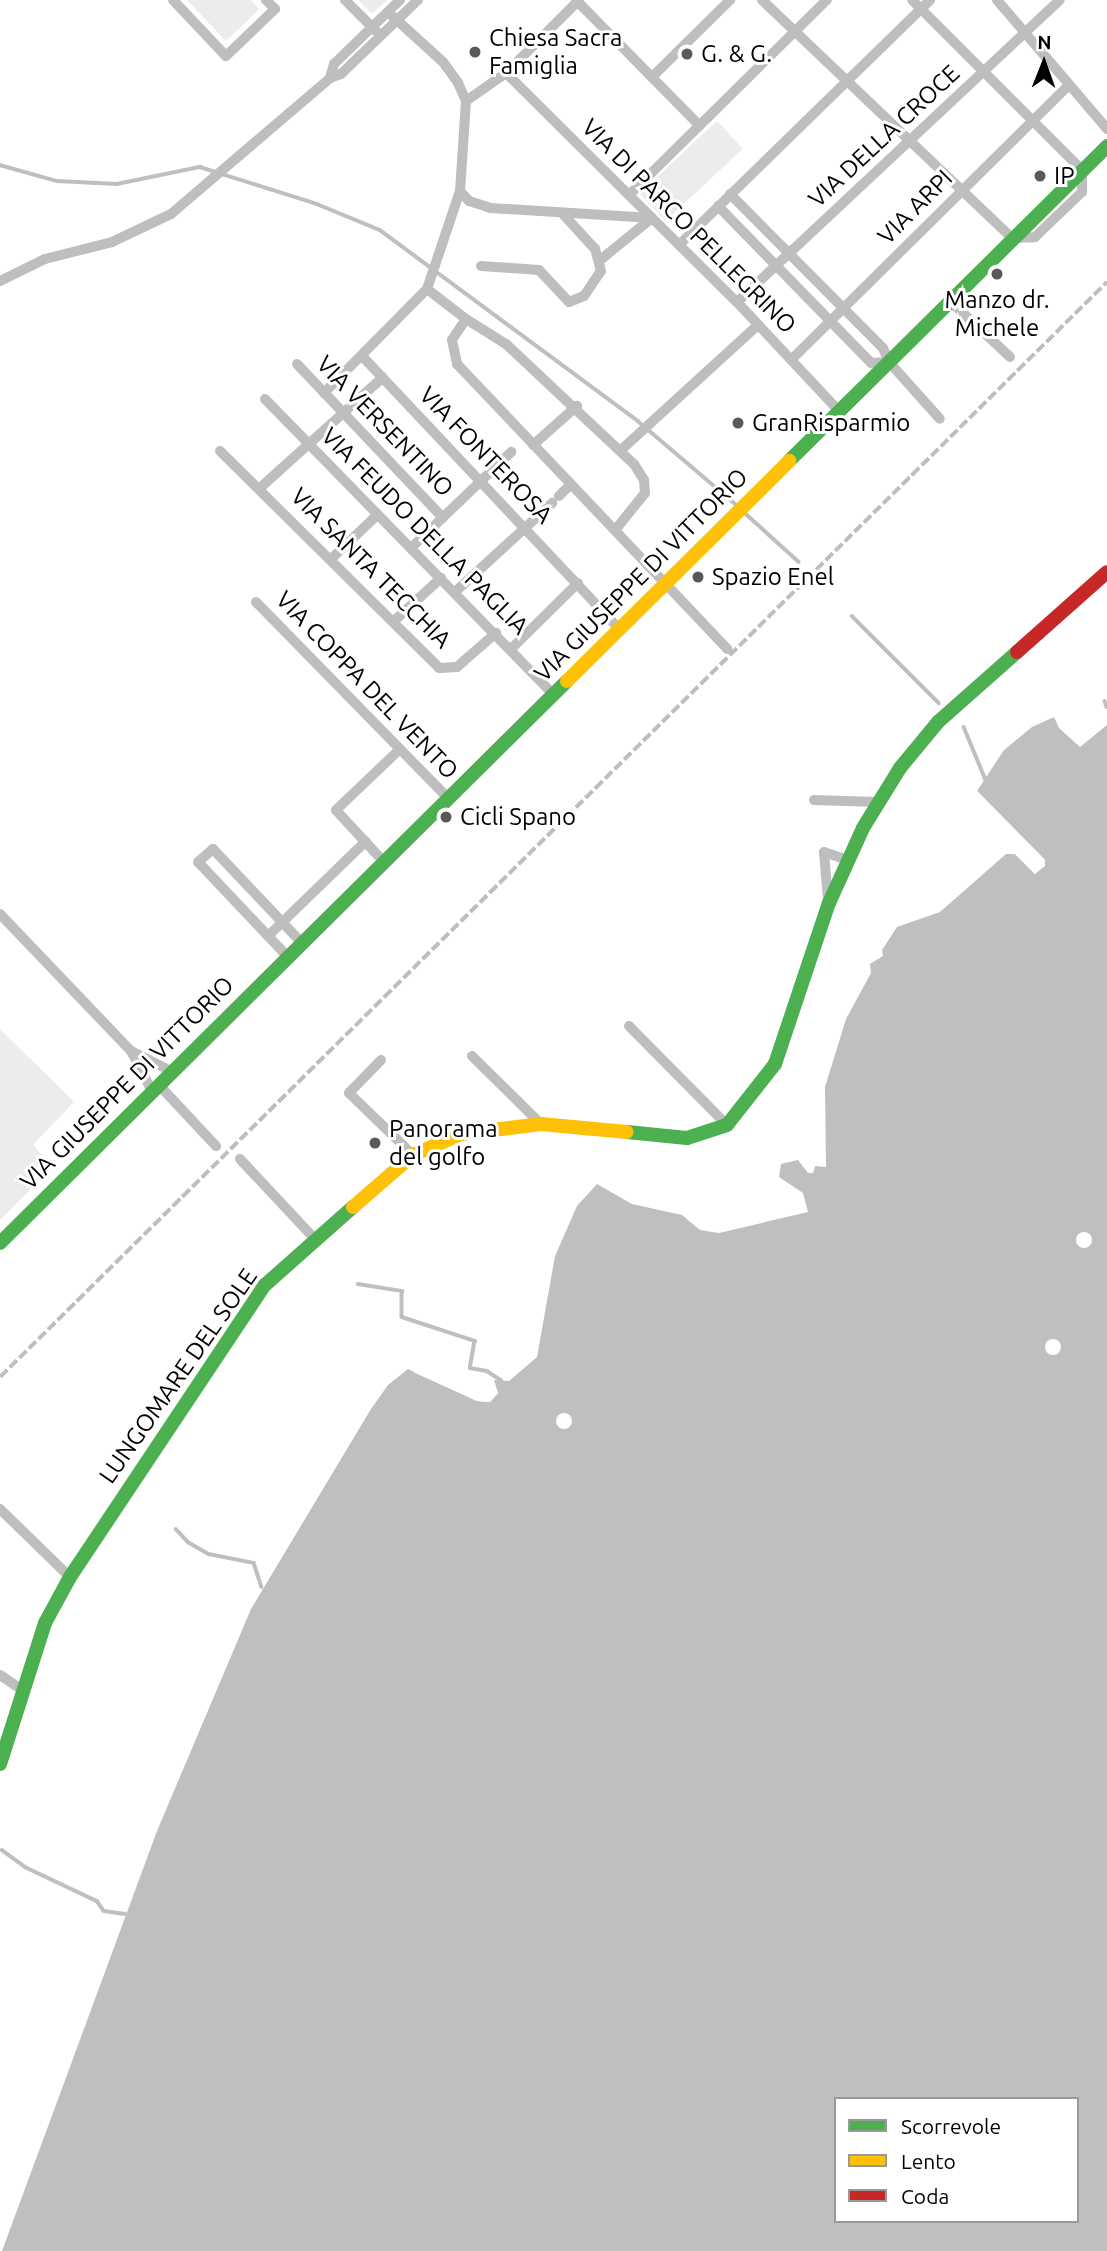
<!DOCTYPE html>
<html>
<head>
<meta charset="utf-8">
<style>
	body { margin:0 }
	#map { position:relative; width:1107px; height:2251px; overflow:hidden; background:#fff; font-family:Ubuntu,sans-serif }
	div>[style] { position:absolute }
	.green>* { inset:0; background:#ececec; transform-origin:0 0 }
	.water>* { inset:0; background:#bfbfbf }
	.pier>* { inset:0; background:#fff }
	.round { border-radius:50% }
	.stream>* { height:3.5px; margin:-1.75px; padding:0 1.75px; transform-origin:1.75px; border-radius:1.75px; background:#bfbfbf }
	.street>* { height:10px; margin:-5px; padding:0 5px; transform-origin:5px; border-radius:5px; background:#bebebe }
	.fast>* { height:14px; margin:-7px; padding:0 7px; transform-origin:7px; border-radius:7px; background:#4caf50 }
	.slow>* { height:14px; margin:-7px; padding:0 7px; transform-origin:7px; border-radius:7px; background:#ffc107 }
	.jam>* { height:14px; margin:-7px; padding:0 7px; transform-origin:7px; border-radius:7px; background:#c62828 }
	.rail>* { height:3.5px; margin-top:-1.75px; transform-origin:0; background:repeating-linear-gradient(90deg,#bebebe 0 10px,transparent 0 13.5px) }
	.dots>* { width:19px; height:19px; translate:-50% -50%; box-sizing:border-box; border:4px solid #fff; border-radius:50% }
	span { translate:-50% -50%; white-space:nowrap; text-align:center; line-height:1.15; -webkit-text-stroke:6px #fff; paint-order:stroke }
	.poi-label { font-size:24px; color:#000 }
	.left { translate:0 -50%; text-align:left }
	.street-label { font-size:24px; color:#000 }
	.legend { position:absolute; left:834px; top:2097px; width:245px; height:126px; box-sizing:border-box; background:#fff; border:2px solid #999; margin:0; padding:9px 12px; list-style:none; font-size:21px; color:#000 }
	.legend li { display:flex; align-items:center; gap:14px; height:35px }
	.legend b { width:35px; border:2px solid #999 }
	.north { position:absolute; left:1009px; top:28px; width:70px; height:70px; -webkit-text-stroke:5px #fff; paint-order:stroke; rotate:1deg; font-size:19px; font-weight:700; line-height:28px; text-align:center; color:#000 }
	.north::after { content:''; display:block; margin:auto; width:24px; height:32px; background:#000; clip-path:polygon(50% 0,100% 100%,50% 72%,0 100%) }
</style>
</head>
<body>
<div id="map">
	<div class="green">
		<i style="clip-path:polygon(187px 0,251px 0,259px 9px,226px 41px)"></i>
		<i style="clip-path:polygon(358px 0,387px 0,372px 14px)"></i>
		<i style="left:717px;top:121px;width:38px;height:106px;rotate:47deg"></i>
		<i style="clip-path:polygon(0 1029px,74px 1102px,33px 1145px,53px 1167px,0 1220px)"></i>
	</div>
	<div class="water">
		<i style="clip-path:polygon(evenodd,1054px 717px,1059px 728px,1080px 747px,1107px 725px,1107px 2251px,2px 2251px,157px 1831px,251px 1609px,371px 1409px,388px 1385px,408px 1369px,477px 1401px,490px 1402px,498px 1393px,494px 1380px,509px 1381px,537px 1357px,555px 1256px,577px 1206px,597px 1184px,632px 1204px,682px 1215px,700px 1230px,719px 1233px,808px 1212px,803px 1193px,779px 1177px,781px 1164px,798px 1160px,808px 1173px,813px 1173px,815px 1166px,826px 1167px,825px 1087px,846px 1019px,871px 973px,870px 964px,883px 956px,882px 950px,897px 927px,940px 912px,1006px 854px,1015px 854px,1035px 874px,1045px 860px,977px 791px,1004px 750px,1032px 727px,1054px 717px,836px 2099px,1077px 2099px,1077px 2221px,836px 2221px,836px 2099px)"></i>
	</div>
	<div class="pier">
		<i style="clip-path:polygon(975px 789px,1045px 860px,1045px 866px,1035px 874px,1015px 854px,1036px 869px,1042px 864px,997px 820px)"></i>
		<i class="round" style="left:1076px;top:1232px;width:16px;height:16px"></i>
		<i class="round" style="left:1045px;top:1339px;width:16px;height:16px"></i>
		<i style="clip-path:polygon(417px 1370px,478px 1398px,488px 1399px,494px 1392px,491px 1378px,498px 1393px,490px 1402px,477px 1401px,413px 1372px)"></i>
		<i class="round" style="left:556px;top:1413px;width:16px;height:16px"></i>
	</div>
	<div class="stream">
		<i style="left:0;top:165px;width:59px;rotate:15.7deg"></i>
		<i style="left:57px;top:181px;width:60px;rotate:2.9deg"></i>
		<i style="left:117px;top:184px;width:85px;rotate:-11.6deg"></i>
		<i style="left:200px;top:167px;width:123px;rotate:17.5deg"></i>
		<i style="left:317px;top:204px;width:68px;rotate:22.4deg"></i>
		<i style="left:380px;top:230px;width:321px;rotate:36.5deg"></i>
		<i style="left:638px;top:421px;width:133px;rotate:40.4deg"></i>
		<i style="left:744px;top:512px;width:74px;rotate:42.3deg"></i>
		<i style="left:852px;top:616px;width:123px;rotate:45deg"></i>
		<i style="left:1105px;top:701px;width:6px;rotate:72deg"></i>
		<i style="left:964px;top:727px;width:57px;rotate:67.5deg"></i>
		<i style="left:358px;top:1284px;width:45px;rotate:9deg"></i>
		<i style="left:402px;top:1291px;width:26px;rotate:90deg"></i>
		<i style="left:402px;top:1317px;width:77px;rotate:18.2deg"></i>
		<i style="left:475px;top:1341px;width:27px;rotate:100deg"></i>
		<i style="left:470px;top:1368px;width:17px;rotate:10deg"></i>
		<i style="left:487px;top:1371px;width:17px;rotate:33deg"></i>
		<i style="left:176px;top:1529px;width:18px;rotate:47deg"></i>
		<i style="left:188px;top:1542px;width:24px;rotate:30deg"></i>
		<i style="left:209px;top:1554px;width:46px;rotate:11.3deg"></i>
		<i style="left:254px;top:1563px;width:25px;rotate:72deg"></i>
		<i style="left:2px;top:1850px;width:29px;rotate:36deg"></i>
		<i style="left:25px;top:1867px;width:80px;rotate:25.3deg"></i>
		<i style="left:97px;top:1901px;width:12px;rotate:55deg"></i>
		<i style="left:104px;top:1911px;width:21px;rotate:8deg"></i>
	</div>
	<div class="street">
		<i style="left:173px;top:0;width:77px;rotate:46.6deg"></i>
		<i style="left:226px;top:56px;width:68px;rotate:-43.8deg"></i>
		<i style="left:275px;top:9px;width:13px;rotate:-135deg"></i>
		<i style="left:345px;top:0;width:44px;rotate:45deg"></i>
		<i style="left:576px;top:0;width:175px;rotate:45.5deg"></i>
		<i style="left:762px;top:0;width:345px;rotate:43.6deg"></i>
		<i style="left:1012px;top:238px;width:23px;rotate:-2deg"></i>
		<i style="left:1035px;top:237px;width:65px;rotate:-43.8deg"></i>
		<i style="left:1082px;top:192px;width:22px;rotate:-90deg"></i>
		<i style="left:1082px;top:170px;width:240px;rotate:-135deg"></i>
		<i style="left:997px;top:0;width:170px;rotate:49.5deg"></i>
		<i style="left:388px;top:12px;width:74px;rotate:42.3deg"></i>
		<i style="left:443px;top:62px;width:26px;rotate:54deg"></i>
		<i style="left:458px;top:83px;width:20px;rotate:66deg"></i>
		<i style="left:466px;top:101px;width:90px;rotate:93.8deg"></i>
		<i style="left:460px;top:191px;width:13px;rotate:48deg"></i>
		<i style="left:469px;top:201px;width:22px;rotate:18deg"></i>
		<i style="left:490px;top:208px;width:162px;rotate:3.5deg"></i>
		<i style="left:506px;top:73px;width:325px;rotate:44.8deg"></i>
		<i style="left:737px;top:302px;width:149px;rotate:46.9deg"></i>
		<i style="left:652px;top:77px;width:110px;rotate:-44.6deg"></i>
		<i style="left:330px;top:78px;width:15px;rotate:-74deg"></i>
		<i style="left:334px;top:64px;width:92px;rotate:-44.1deg"></i>
		<i style="left:466px;top:101px;width:49px;rotate:-35deg"></i>
		<i style="left:506px;top:73px;width:103px;rotate:-45deg"></i>
		<i style="left:730px;top:194px;width:217px;rotate:45.2deg"></i>
		<i style="left:883px;top:348px;width:15px;rotate:67deg"></i>
		<i style="left:889px;top:362px;width:76px;rotate:48.2deg"></i>
		<i style="left:629px;top:195px;width:278px;rotate:-44.6deg"></i>
		<i style="left:718px;top:206px;width:219px;rotate:45.7deg"></i>
		<i style="left:871px;top:363px;width:17px;rotate:-3deg"></i>
		<i style="left:679px;top:245px;width:351px;rotate:-44.3deg"></i>
		<i style="left:599px;top:261px;width:68px;rotate:-39.1deg"></i>
		<i style="left:481px;top:266px;width:58px;rotate:3.9deg"></i>
		<i style="left:539px;top:270px;width:44px;rotate:46.8deg"></i>
		<i style="left:569px;top:302px;width:16px;rotate:-22deg"></i>
		<i style="left:584px;top:296px;width:30px;rotate:-56deg"></i>
		<i style="left:601px;top:271px;width:23px;rotate:-105deg"></i>
		<i style="left:595px;top:249px;width:49px;rotate:-132.5deg"></i>
		<i style="left:0;top:281px;width:50px;rotate:-26.1deg"></i>
		<i style="left:45px;top:259px;width:69px;rotate:-14.2deg"></i>
		<i style="left:112px;top:242px;width:65px;rotate:-25.4deg"></i>
		<i style="left:171px;top:214px;width:209px;rotate:-40.5deg"></i>
		<i style="left:330px;top:78px;width:12px;rotate:-20deg"></i>
		<i style="left:341px;top:74px;width:107px;rotate:-43.9deg"></i>
		<i style="left:427px;top:289px;width:49px;rotate:37.6deg"></i>
		<i style="left:466px;top:319px;width:25px;rotate:124deg"></i>
		<i style="left:452px;top:340px;width:25px;rotate:78deg"></i>
		<i style="left:457px;top:364px;width:393px;rotate:46.5deg"></i>
		<i style="left:950px;top:301px;width:82px;rotate:43deg"></i>
		<i style="left:737px;top:302px;width:442px;rotate:-43.1deg"></i>
		<i style="left:466px;top:319px;width:47px;rotate:32deg"></i>
		<i style="left:506px;top:344px;width:175px;rotate:43.2deg"></i>
		<i style="left:634px;top:464px;width:19px;rotate:58deg"></i>
		<i style="left:644px;top:480px;width:13px;rotate:86deg"></i>
		<i style="left:645px;top:493px;width:46px;rotate:128.9deg"></i>
		<i style="left:363px;top:357px;width:374px;rotate:46.7deg"></i>
		<i style="left:791px;top:360px;width:391px;rotate:-44.7deg"></i>
		<i style="left:297px;top:364px;width:212px;rotate:46.5deg"></i>
		<i style="left:324px;top:393px;width:146px;rotate:-45.3deg"></i>
		<i style="left:427px;top:289px;width:103px;rotate:-71.4deg"></i>
		<i style="left:265px;top:399px;width:412px;rotate:45.7deg"></i>
		<i style="left:533px;top:445px;width:59px;rotate:-41.6deg"></i>
		<i style="left:621px;top:450px;width:185px;rotate:-42.4deg"></i>
		<i style="left:220px;top:451px;width:308px;rotate:44.7deg"></i>
		<i style="left:439px;top:668px;width:18px;rotate:-3deg"></i>
		<i style="left:457px;top:667px;width:52px;rotate:-41.1deg"></i>
		<i style="left:261px;top:487px;width:164px;rotate:-42deg"></i>
		<i style="left:559px;top:496px;width:17px;rotate:-45deg"></i>
		<i style="left:411px;top:548px;width:139px;rotate:-43.8deg"></i>
		<i style="left:331px;top:559px;width:64px;rotate:-43.7deg"></i>
		<i style="left:455px;top:592px;width:132px;rotate:-42.5deg"></i>
		<i style="left:256px;top:602px;width:274px;rotate:45.6deg"></i>
		<i style="left:394px;top:621px;width:64px;rotate:-42.5deg"></i>
		<i style="left:511px;top:649px;width:94px;rotate:-44.6deg"></i>
		<i style="left:814px;top:800px;width:64px;rotate:1.8deg"></i>
		<i style="left:383px;top:861px;width:69px;rotate:-132.7deg"></i>
		<i style="left:336px;top:810px;width:87px;rotate:-43.6deg"></i>
		<i style="left:828px;top:899px;width:47px;rotate:-94.9deg"></i>
		<i style="left:824px;top:852px;width:24px;rotate:19deg"></i>
		<i style="left:0;top:914px;width:190px;rotate:46.3deg"></i>
		<i style="left:131px;top:1051px;width:45px;rotate:62.3deg"></i>
		<i style="left:268px;top:936px;width:136px;rotate:-44.1deg"></i>
		<i style="left:287px;top:956px;width:129px;rotate:-133.4deg"></i>
		<i style="left:198px;top:862px;width:20px;rotate:-41deg"></i>
		<i style="left:213px;top:849px;width:128px;rotate:46.6deg"></i>
		<i style="left:629px;top:1026px;width:139px;rotate:45.3deg"></i>
		<i style="left:131px;top:1051px;width:45px;rotate:26.6deg"></i>
		<i style="left:472px;top:1056px;width:97px;rotate:44.6deg"></i>
		<i style="left:381px;top:1060px;width:46px;rotate:134.1deg"></i>
		<i style="left:349px;top:1093px;width:89px;rotate:44.1deg"></i>
		<i style="left:158px;top:1084px;width:85px;rotate:46.9deg"></i>
		<i style="left:240px;top:1159px;width:108px;rotate:46.9deg"></i>
		<i style="left:0;top:1509px;width:98px;rotate:44.2deg"></i>
		<i style="left:0;top:1675px;width:25px;rotate:34deg"></i>
	</div>
	<div class="fast">
		<i style="left:789px;top:461px;width:448px;rotate:-44.7deg"></i>
		<i style="left:627px;top:1132px;width:60px;rotate:5.7deg"></i>
		<i style="left:687px;top:1138px;width:42px;rotate:-18deg"></i>
		<i style="left:727px;top:1125px;width:78px;rotate:-51.8deg"></i>
		<i style="left:775px;top:1064px;width:170px;rotate:-71.5deg"></i>
		<i style="left:829px;top:903px;width:82px;rotate:-65.6deg"></i>
		<i style="left:863px;top:828px;width:70px;rotate:-58.3deg"></i>
		<i style="left:900px;top:768px;width:60px;rotate:-50.4deg"></i>
		<i style="left:938px;top:722px;width:106px;rotate:-41.5deg"></i>
		<i style="left:0;top:1243px;width:798px;rotate:-44.75deg"></i>
		<i style="left:0;top:1764px;width:148px;rotate:-72.3deg"></i>
		<i style="left:45px;top:1623px;width:52px;rotate:-61.5deg"></i>
		<i style="left:70px;top:1577px;width:351px;rotate:-56.3deg"></i>
		<i style="left:265px;top:1285px;width:118px;rotate:-41.6deg"></i>
	</div>
	<div class="slow">
		<i style="left:567px;top:681px;width:313px;rotate:-44.7deg"></i>
		<i style="left:353px;top:1207px;width:79px;rotate:-40.9deg"></i>
		<i style="left:413px;top:1155px;width:52px;rotate:-23.6deg"></i>
		<i style="left:461px;top:1134px;width:81px;rotate:-7.1deg"></i>
		<i style="left:541px;top:1124px;width:86px;rotate:5.3deg"></i>
	</div>
	<div class="jam">
		<i style="left:1017px;top:652px;width:120px;rotate:-41.6deg"></i>
	</div>
	<div class="rail">
		<i style="left:0;top:1377px;width:1557px;rotate:-44.69deg"></i>
	</div>
	<div class="dots">
		<i style="left:475px;top:52px;background:#595959"></i>
		<i style="left:687px;top:54px;background:#595959"></i>
		<i style="left:1040px;top:176px;background:#595959"></i>
		<i style="left:997px;top:274px;background:#595959"></i>
		<i style="left:738px;top:423px;background:#595959"></i>
		<i style="left:698px;top:577px;background:#595959"></i>
		<i style="left:446px;top:817px;background:#595959"></i>
		<i style="left:375px;top:1143px;background:#595959"></i>
	</div>
	<div class="poi-label">
		<span class="left" style="left:489px;top:52px">Chiesa Sacra<br>Famiglia</span>
		<span class="left" style="left:701px;top:54px">G. &amp; G.</span>
		<span class="left" style="left:1054px;top:176px">IP</span>
		<span style="left:997px;top:314px">Manzo dr.<br>Michele</span>
		<span class="left" style="left:752px;top:423px">GranRisparmio</span>
		<span class="left" style="left:712px;top:577px">Spazio Enel</span>
		<span class="left" style="left:460px;top:817px">Cicli Spano</span>
		<span class="left" style="left:389px;top:1143px">Panorama<br>del golfo</span>
	</div>
	<div class="street-label">
		<span style="left:884px;top:136px;rotate:-43deg">VIA DELLA CROCE</span>
		<span style="left:915px;top:207px;rotate:-45deg">VIA ARPI</span>
		<span style="left:689px;top:226px;rotate:45deg">VIA DI PARCO PELLEGRINO</span>
		<span style="left:385px;top:426px;rotate:46deg">VIA VERSENTINO</span>
		<span style="left:486px;top:455px;rotate:46deg">VIA FONTEROSA</span>
		<span style="left:425px;top:531px;rotate:45deg">VIA FEUDO DELLA PAGLIA</span>
		<span style="left:371px;top:568px;rotate:45deg">VIA SANTA TECCHIA</span>
		<span style="left:641px;top:575px;rotate:-45deg">VIA GIUSEPPE DI VITTORIO</span>
		<span style="left:367px;top:685px;rotate:46deg">VIA COPPA DEL VENTO</span>
		<span style="left:127px;top:1083px;rotate:-45deg">VIA GIUSEPPE DI VITTORIO</span>
		<span style="left:178px;top:1376px;rotate:-55deg">LUNGOMARE DEL SOLE</span>
	</div>
	<ul class="legend">
	<li><b style="height:9px;background:#4caf50"></b>Scorrevole</li>
	<li><b style="height:9px;background:#ffc107"></b>Lento</li>
	<li><b style="height:9px;background:#c62828"></b>Coda</li>
	</ul>
	<div class="north">N</div>
</div>
</body>
</html>
